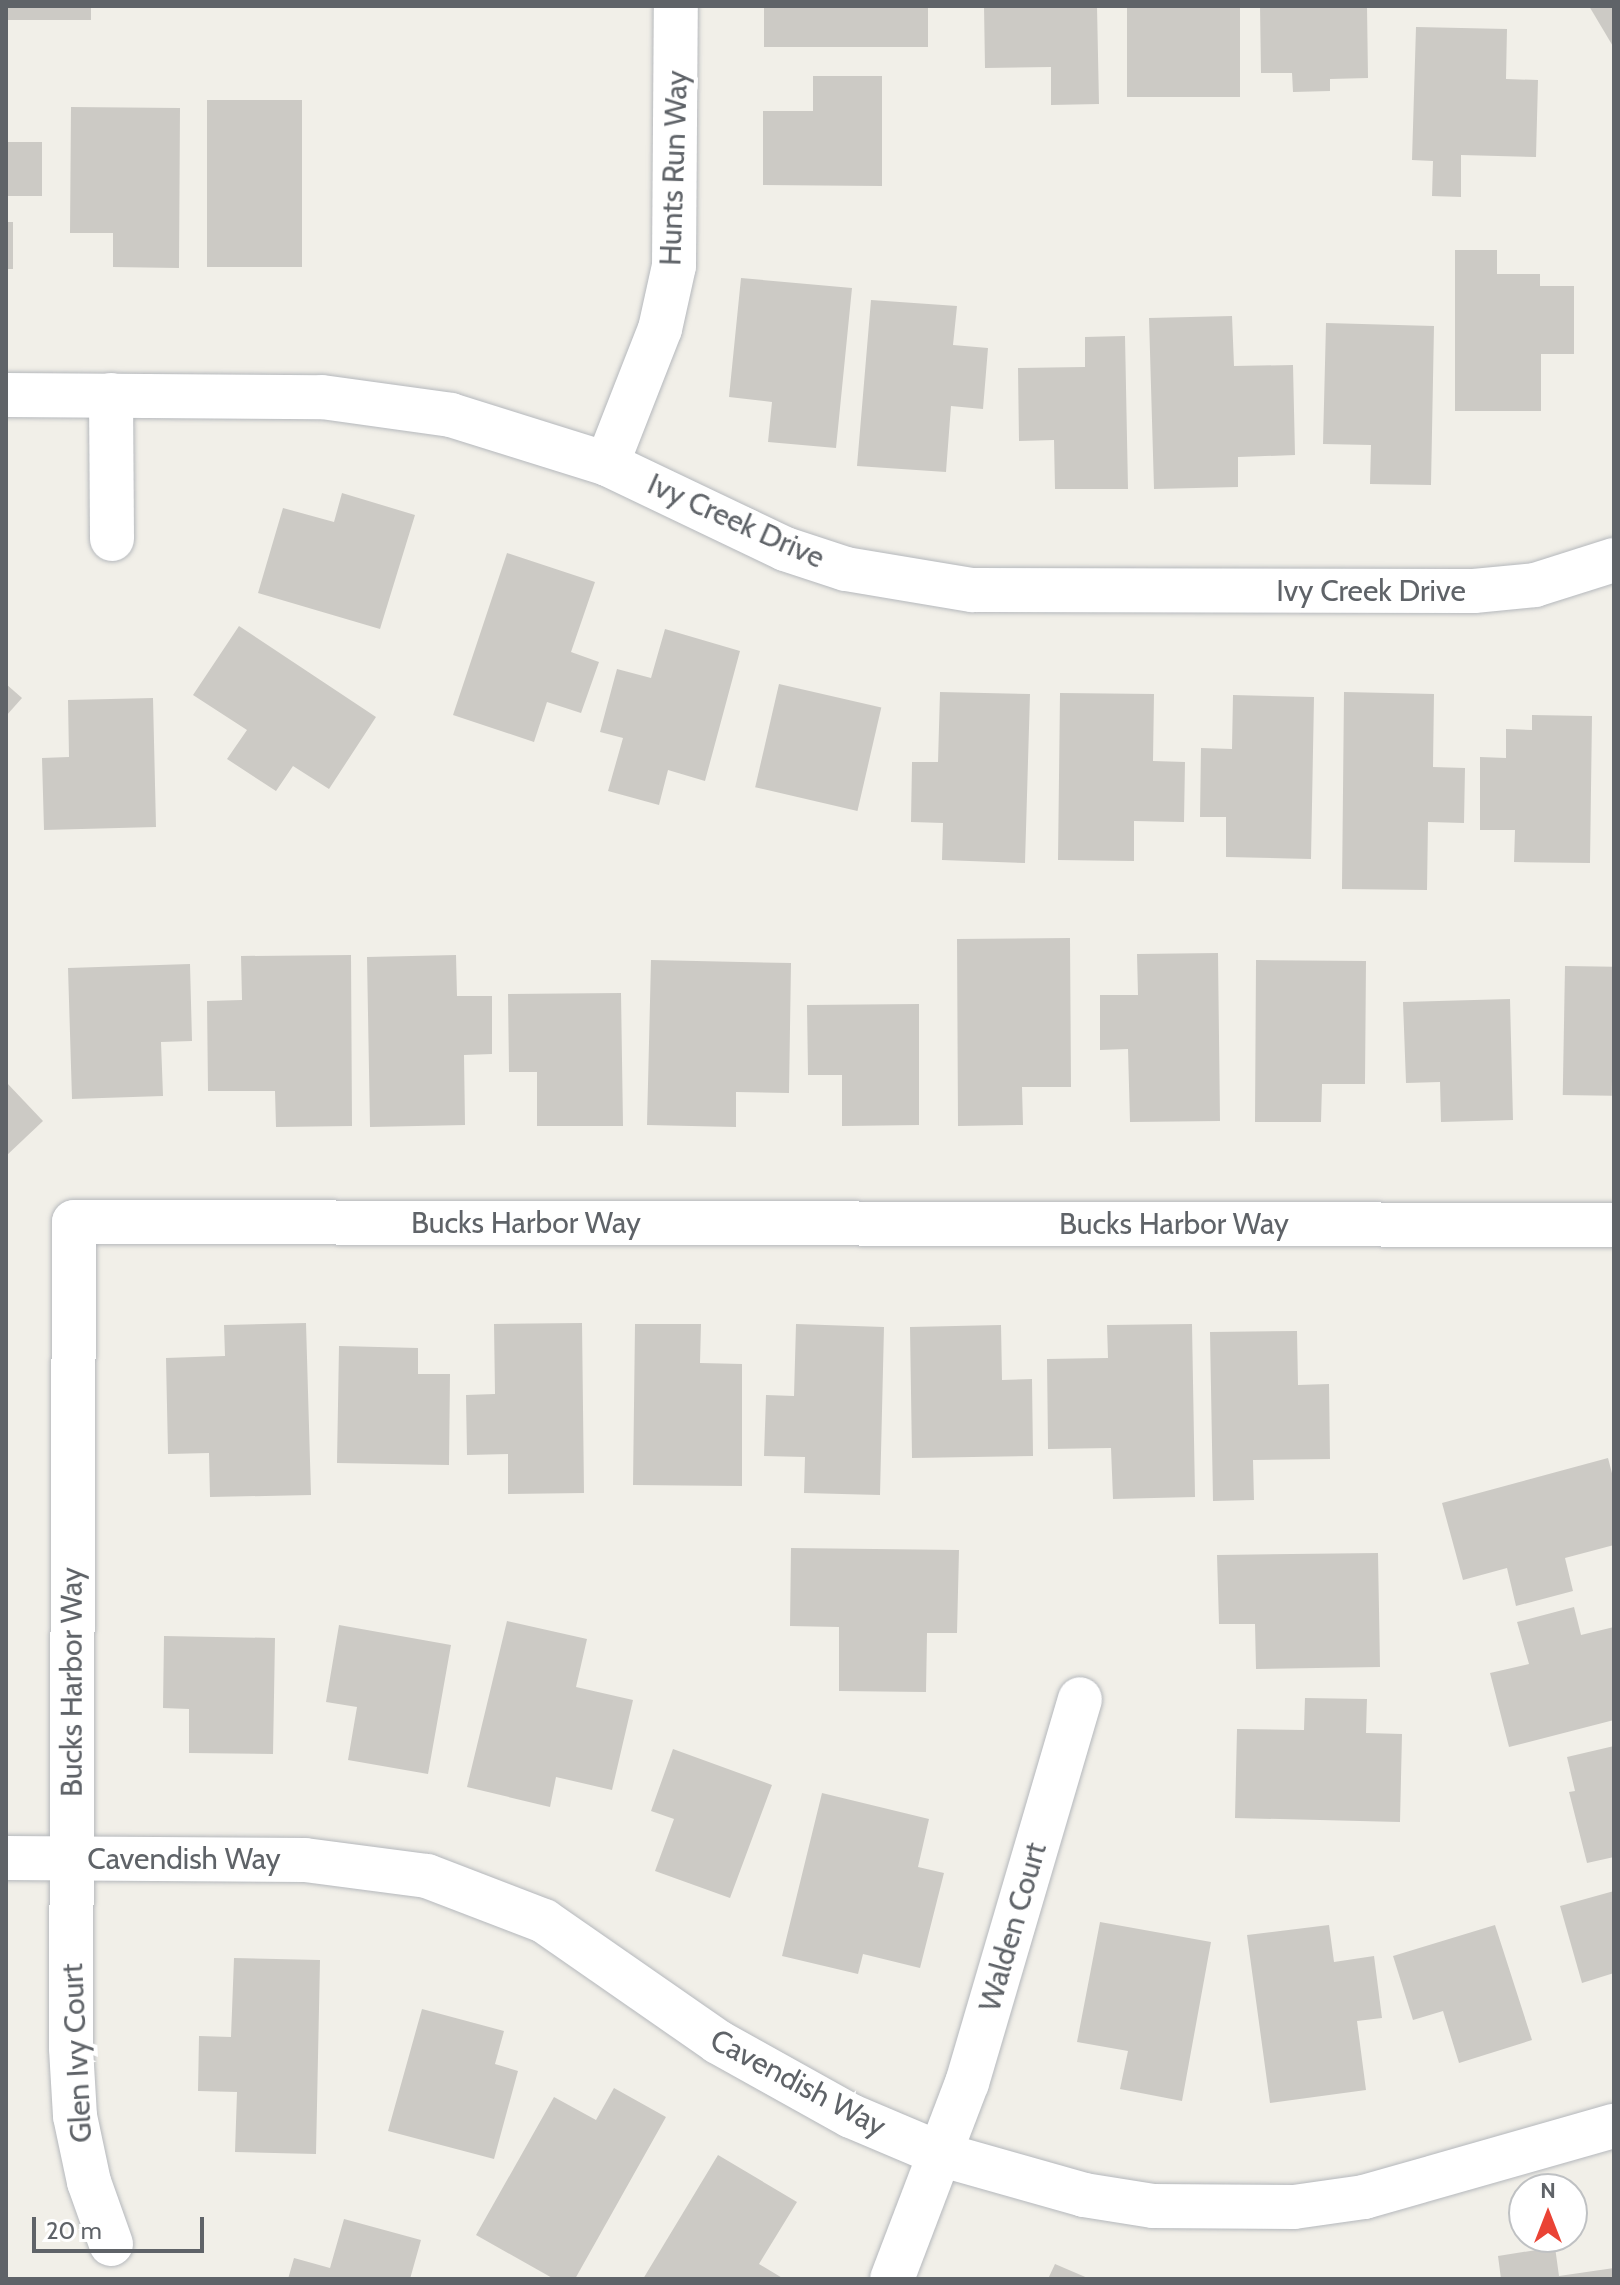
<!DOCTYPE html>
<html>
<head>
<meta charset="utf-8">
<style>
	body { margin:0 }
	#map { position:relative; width:1620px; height:2285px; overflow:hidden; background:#f1efe8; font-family:Cabin,sans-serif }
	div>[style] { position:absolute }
	.building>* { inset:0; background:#cccac5; transform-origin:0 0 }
	.roads { filter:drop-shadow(0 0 2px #b5b8bc) drop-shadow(0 0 2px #b5b8bc) }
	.minor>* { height:44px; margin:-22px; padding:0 22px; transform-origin:22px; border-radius:22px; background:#fff }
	span { translate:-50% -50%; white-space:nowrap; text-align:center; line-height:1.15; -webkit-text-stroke:8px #fff; paint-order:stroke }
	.street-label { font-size:30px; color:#5f6368 }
	.frame { position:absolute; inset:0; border:8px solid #5f6368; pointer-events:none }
	.north { position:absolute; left:1508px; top:2173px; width:80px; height:80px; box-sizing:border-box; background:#fff; border:2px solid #bfc1c3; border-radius:50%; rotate:0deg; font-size:22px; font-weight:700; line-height:32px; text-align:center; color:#5f6368 }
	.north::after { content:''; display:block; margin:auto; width:28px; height:36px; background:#ea4335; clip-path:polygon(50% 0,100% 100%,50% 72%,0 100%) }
	.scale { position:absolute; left:32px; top:2217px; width:172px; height:36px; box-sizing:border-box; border:4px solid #5f6368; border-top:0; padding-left:10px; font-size:24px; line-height:28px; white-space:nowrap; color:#5f6368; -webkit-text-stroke:6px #fff; paint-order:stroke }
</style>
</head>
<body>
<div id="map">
	<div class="building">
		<i style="left:6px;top:6px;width:85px;height:14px"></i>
		<i style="left:764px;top:6px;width:164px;height:41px"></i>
		<i style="clip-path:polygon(984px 6px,1097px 6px,1099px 104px,1051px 105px,1051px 67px,985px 68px)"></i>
		<i style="left:1127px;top:6px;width:113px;height:91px"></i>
		<i style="clip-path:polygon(1260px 6px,1367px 6px,1368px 78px,1330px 79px,1330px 91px,1293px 92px,1292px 73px,1261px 73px)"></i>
		<i style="clip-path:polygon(1589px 6px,1614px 6px,1614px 48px)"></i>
		<i style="clip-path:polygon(1416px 27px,1507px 29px,1506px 79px,1538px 80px,1536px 157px,1461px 155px,1461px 197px,1432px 196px,1433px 161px,1412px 160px)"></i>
		<i style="clip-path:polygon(813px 76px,882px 76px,882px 186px,763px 185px,763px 111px,813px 111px)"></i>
		<i style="left:302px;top:100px;width:167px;height:95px;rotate:90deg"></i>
		<i style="clip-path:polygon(71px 107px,180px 108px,179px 268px,113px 267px,113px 233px,70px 233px)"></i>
		<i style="left:6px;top:142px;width:36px;height:54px"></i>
		<i style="left:6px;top:222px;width:7px;height:47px"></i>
		<i style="clip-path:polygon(1455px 250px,1497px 250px,1497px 274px,1540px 274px,1540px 286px,1574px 286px,1574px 354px,1541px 354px,1541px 411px,1455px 411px)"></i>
		<i style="clip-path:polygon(741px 278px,852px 288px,836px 448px,768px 442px,772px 402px,729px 397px)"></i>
		<i style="clip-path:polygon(871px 300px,957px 306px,953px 345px,988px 348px,983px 409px,951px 406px,946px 472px,857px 466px)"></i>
		<i style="clip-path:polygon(1232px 316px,1234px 366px,1293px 365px,1295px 455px,1238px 457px,1238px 487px,1154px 489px,1149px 318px)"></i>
		<i style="clip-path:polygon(1326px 323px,1434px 326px,1431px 485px,1370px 484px,1371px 445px,1323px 444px)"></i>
		<i style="clip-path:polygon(1125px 336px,1128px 489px,1055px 489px,1054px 440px,1019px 441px,1018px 368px,1085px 367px,1085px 337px)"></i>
		<i style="clip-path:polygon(342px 493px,415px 515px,380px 629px,258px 593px,283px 508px,334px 522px)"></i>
		<i style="clip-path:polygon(507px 553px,595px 582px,571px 652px,599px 662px,581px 713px,547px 702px,534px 742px,453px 715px)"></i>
		<i style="clip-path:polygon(239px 626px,376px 717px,329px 789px,293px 766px,276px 791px,227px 759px,247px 730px,193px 695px)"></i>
		<i style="clip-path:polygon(665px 629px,740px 651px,705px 781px,668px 770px,659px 805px,608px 791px,623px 738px,600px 732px,617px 669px,651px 678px)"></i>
		<i style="clip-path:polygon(6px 684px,22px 698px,6px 716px)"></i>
		<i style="left:779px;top:684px;width:105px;height:106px;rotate:13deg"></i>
		<i style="clip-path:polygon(940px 692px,1030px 694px,1025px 863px,942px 860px,943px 823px,911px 822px,912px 762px,938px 762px)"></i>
		<i style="clip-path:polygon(1344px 692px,1434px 694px,1433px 767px,1465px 768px,1464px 823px,1428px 822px,1427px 890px,1342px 889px)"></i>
		<i style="clip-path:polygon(1060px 693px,1154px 694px,1153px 761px,1185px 762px,1184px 822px,1134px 821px,1134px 861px,1058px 860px)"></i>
		<i style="clip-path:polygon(1233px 695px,1314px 697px,1311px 859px,1226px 857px,1226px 817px,1200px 817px,1201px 748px,1232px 749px)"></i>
		<i style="clip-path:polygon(153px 698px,156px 827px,44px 830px,42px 758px,69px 757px,68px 700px)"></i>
		<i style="clip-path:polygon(1532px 715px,1592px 716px,1590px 863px,1514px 862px,1515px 830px,1480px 830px,1480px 757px,1506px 758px,1506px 729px,1532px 730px)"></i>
		<i style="clip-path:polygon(1070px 938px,1071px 1087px,1022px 1087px,1023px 1125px,958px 1126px,957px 939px)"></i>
		<i style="clip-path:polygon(1218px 953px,1220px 1121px,1130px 1122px,1128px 1049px,1100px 1050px,1100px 995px,1138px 995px,1137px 954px)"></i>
		<i style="clip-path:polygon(351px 955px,352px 1126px,276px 1127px,275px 1091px,208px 1091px,207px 1001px,242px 1000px,241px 956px)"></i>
		<i style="clip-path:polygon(456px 955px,457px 996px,492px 996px,492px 1054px,464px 1055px,465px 1125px,370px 1127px,367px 957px)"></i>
		<i style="clip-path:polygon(651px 960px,791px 963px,789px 1093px,736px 1092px,736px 1127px,647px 1125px)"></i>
		<i style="clip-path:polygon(1256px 960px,1366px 961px,1365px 1084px,1322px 1084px,1321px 1122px,1255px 1122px)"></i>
		<i style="clip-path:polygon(190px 964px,192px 1041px,161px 1042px,163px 1096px,72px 1099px,68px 968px)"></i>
		<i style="left:1565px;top:966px;width:49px;height:129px;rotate:1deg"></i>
		<i style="clip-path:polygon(621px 993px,623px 1126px,537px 1126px,537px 1072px,509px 1072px,508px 994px)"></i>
		<i style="clip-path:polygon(1510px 999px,1513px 1120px,1441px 1122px,1440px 1082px,1406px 1083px,1403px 1002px)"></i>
		<i style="clip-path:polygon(919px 1004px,919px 1125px,842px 1126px,842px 1075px,808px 1075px,807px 1005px)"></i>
		<i style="clip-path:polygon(6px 1082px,43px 1121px,6px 1156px)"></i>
		<i style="clip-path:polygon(306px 1323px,311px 1495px,210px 1497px,209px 1453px,168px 1454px,166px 1358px,225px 1356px,224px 1325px)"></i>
		<i style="clip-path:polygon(582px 1323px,584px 1493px,508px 1494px,508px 1454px,467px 1455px,466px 1395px,495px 1394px,494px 1324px)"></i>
		<i style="clip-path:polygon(635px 1324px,701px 1324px,700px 1363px,742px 1364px,742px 1486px,633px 1485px)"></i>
		<i style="clip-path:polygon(796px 1324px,884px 1327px,880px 1495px,804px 1493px,805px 1457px,764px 1456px,766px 1395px,794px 1396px)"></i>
		<i style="clip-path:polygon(1192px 1324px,1195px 1497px,1113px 1499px,1111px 1448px,1048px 1449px,1047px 1359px,1108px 1358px,1107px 1325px)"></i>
		<i style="clip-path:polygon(1001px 1325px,1002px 1380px,1032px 1379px,1033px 1456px,912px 1458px,910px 1327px)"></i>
		<i style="clip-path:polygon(1297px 1331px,1298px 1385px,1329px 1384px,1330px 1459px,1253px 1460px,1254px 1500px,1213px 1501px,1210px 1332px)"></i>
		<i style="clip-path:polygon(339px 1346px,418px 1348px,418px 1374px,450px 1374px,449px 1465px,337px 1463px)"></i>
		<i style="clip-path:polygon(1608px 1458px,1614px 1481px,1614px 1545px,1565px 1558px,1573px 1591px,1516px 1606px,1507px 1568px,1463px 1580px,1442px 1503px)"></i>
		<i style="clip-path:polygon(791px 1548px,959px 1550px,957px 1633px,927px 1633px,926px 1692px,839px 1691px,839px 1627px,790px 1626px)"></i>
		<i style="clip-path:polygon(1378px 1553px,1380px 1667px,1256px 1669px,1255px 1624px,1219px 1624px,1217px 1555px)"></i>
		<i style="clip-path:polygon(1574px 1607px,1581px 1635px,1614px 1627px,1614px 1720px,1509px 1747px,1490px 1673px,1529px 1664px,1517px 1622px)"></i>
		<i style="clip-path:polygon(507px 1621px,587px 1639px,576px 1687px,633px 1700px,612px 1790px,556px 1777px,550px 1807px,467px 1787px)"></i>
		<i style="clip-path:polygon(339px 1625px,451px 1645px,428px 1774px,348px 1760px,357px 1707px,326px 1702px)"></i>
		<i style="clip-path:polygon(164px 1636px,275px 1638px,273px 1754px,189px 1753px,189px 1709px,163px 1708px)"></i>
		<i style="clip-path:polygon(1305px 1698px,1367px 1699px,1366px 1733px,1402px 1734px,1400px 1822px,1235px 1818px,1237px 1729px,1304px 1730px)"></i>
		<i style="clip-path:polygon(1614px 1746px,1614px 1857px,1587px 1863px,1569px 1792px,1575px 1791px,1567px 1757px)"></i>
		<i style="clip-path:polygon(673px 1749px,772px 1785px,730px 1898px,655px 1871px,674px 1819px,651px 1811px)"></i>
		<i style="clip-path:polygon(822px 1793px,929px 1819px,918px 1867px,944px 1873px,920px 1968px,863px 1954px,858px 1974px,782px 1956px)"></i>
		<i style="clip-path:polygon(1614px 1891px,1614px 1973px,1582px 1983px,1560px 1906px)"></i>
		<i style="clip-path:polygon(1100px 1922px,1211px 1942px,1182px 2101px,1120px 2089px,1128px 2051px,1077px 2042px)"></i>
		<i style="clip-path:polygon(1329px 1925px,1334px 1962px,1374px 1956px,1382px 2018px,1357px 2021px,1366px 2090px,1270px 2103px,1247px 1935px)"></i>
		<i style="clip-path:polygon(1495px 1925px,1532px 2040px,1459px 2063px,1443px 2011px,1413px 2020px,1393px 1956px)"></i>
		<i style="clip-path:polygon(234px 1958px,320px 1960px,316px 2154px,235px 2152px,237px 2092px,198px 2091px,199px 2036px,231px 2037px)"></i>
		<i style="clip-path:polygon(422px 2009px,504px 2031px,495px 2064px,518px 2071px,494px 2159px,388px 2131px)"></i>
		<i style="clip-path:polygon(614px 2088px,666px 2117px,575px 2279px,554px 2279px,476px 2235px,554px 2097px,596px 2120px)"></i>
		<i style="clip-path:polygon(718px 2155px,797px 2202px,759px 2264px,784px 2279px,643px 2279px)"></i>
		<i style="clip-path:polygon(344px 2219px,421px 2240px,410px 2279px,288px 2279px,294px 2258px,330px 2268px)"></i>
		<i style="clip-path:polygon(1555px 2247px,1559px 2276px,1614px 2268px,1614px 2279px,1501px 2279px,1498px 2256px)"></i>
		<i style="clip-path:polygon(1055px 2264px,1090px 2279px,1048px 2279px)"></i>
	</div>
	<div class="roads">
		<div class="minor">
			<i style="left:6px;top:395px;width:316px;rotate:0.4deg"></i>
			<i style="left:322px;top:397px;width:130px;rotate:7.9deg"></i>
			<i style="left:451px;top:415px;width:164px;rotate:17.4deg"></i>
			<i style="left:607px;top:464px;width:197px;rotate:25.5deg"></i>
			<i style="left:785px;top:549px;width:64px;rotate:18.2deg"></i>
			<i style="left:846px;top:569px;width:128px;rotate:9.5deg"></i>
			<i style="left:972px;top:590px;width:502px;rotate:0.11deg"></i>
			<i style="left:1474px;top:591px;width:61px;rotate:-5.6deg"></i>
			<i style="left:1535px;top:585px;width:83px;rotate:-17.6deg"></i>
			<i style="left:111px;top:395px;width:144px;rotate:89.6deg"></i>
			<i style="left:607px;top:464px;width:145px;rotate:-68.6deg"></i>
			<i style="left:660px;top:329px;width:65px;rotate:-77.5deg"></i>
			<i style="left:674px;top:266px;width:260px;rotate:-89.6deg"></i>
			<i style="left:6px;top:1858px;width:299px;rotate:0.4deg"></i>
			<i style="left:305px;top:1860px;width:123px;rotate:7.5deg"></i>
			<i style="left:427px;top:1876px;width:125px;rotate:21deg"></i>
			<i style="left:544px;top:1921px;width:212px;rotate:34.8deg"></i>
			<i style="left:718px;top:2042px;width:152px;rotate:29.1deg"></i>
			<i style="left:851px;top:2116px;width:100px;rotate:23deg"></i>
			<i style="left:943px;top:2155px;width:147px;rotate:15.8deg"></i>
			<i style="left:1084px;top:2195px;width:70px;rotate:9.1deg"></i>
			<i style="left:1153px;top:2206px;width:141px;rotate:0.4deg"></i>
			<i style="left:1294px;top:2207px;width:71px;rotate:-8.1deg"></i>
			<i style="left:1364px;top:2197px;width:260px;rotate:-15.9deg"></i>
			<i style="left:111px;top:2244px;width:66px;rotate:-109.5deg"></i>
			<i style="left:89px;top:2182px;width:67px;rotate:-102deg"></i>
			<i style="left:75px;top:2116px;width:68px;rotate:-93.4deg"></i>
			<i style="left:71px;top:2048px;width:826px;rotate:-89.79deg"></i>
			<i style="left:74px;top:1222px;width:1540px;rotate:0.11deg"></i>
			<i style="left:892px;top:2279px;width:210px;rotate:-69.1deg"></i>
			<i style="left:967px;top:2083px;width:400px;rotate:-73.6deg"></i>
		</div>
	</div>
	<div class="street-label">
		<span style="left:674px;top:168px;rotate:-88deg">Hunts Run Way</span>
		<span style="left:736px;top:521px;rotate:24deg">Ivy Creek Drive</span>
		<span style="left:1371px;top:591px">Ivy Creek Drive</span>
		<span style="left:526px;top:1223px">Bucks Harbor Way</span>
		<span style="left:1174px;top:1224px">Bucks Harbor Way</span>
		<span style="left:72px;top:1682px;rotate:-90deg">Bucks Harbor Way</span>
		<span style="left:184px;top:1859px">Cavendish Way</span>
		<span style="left:1013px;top:1927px;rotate:-74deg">Walden Court</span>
		<span style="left:77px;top:2053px;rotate:-93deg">Glen Ivy Court</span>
		<span style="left:798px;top:2083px;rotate:28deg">Cavendish Way</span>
	</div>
	<div class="frame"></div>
	<div class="north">N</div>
	<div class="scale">20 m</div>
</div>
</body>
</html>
